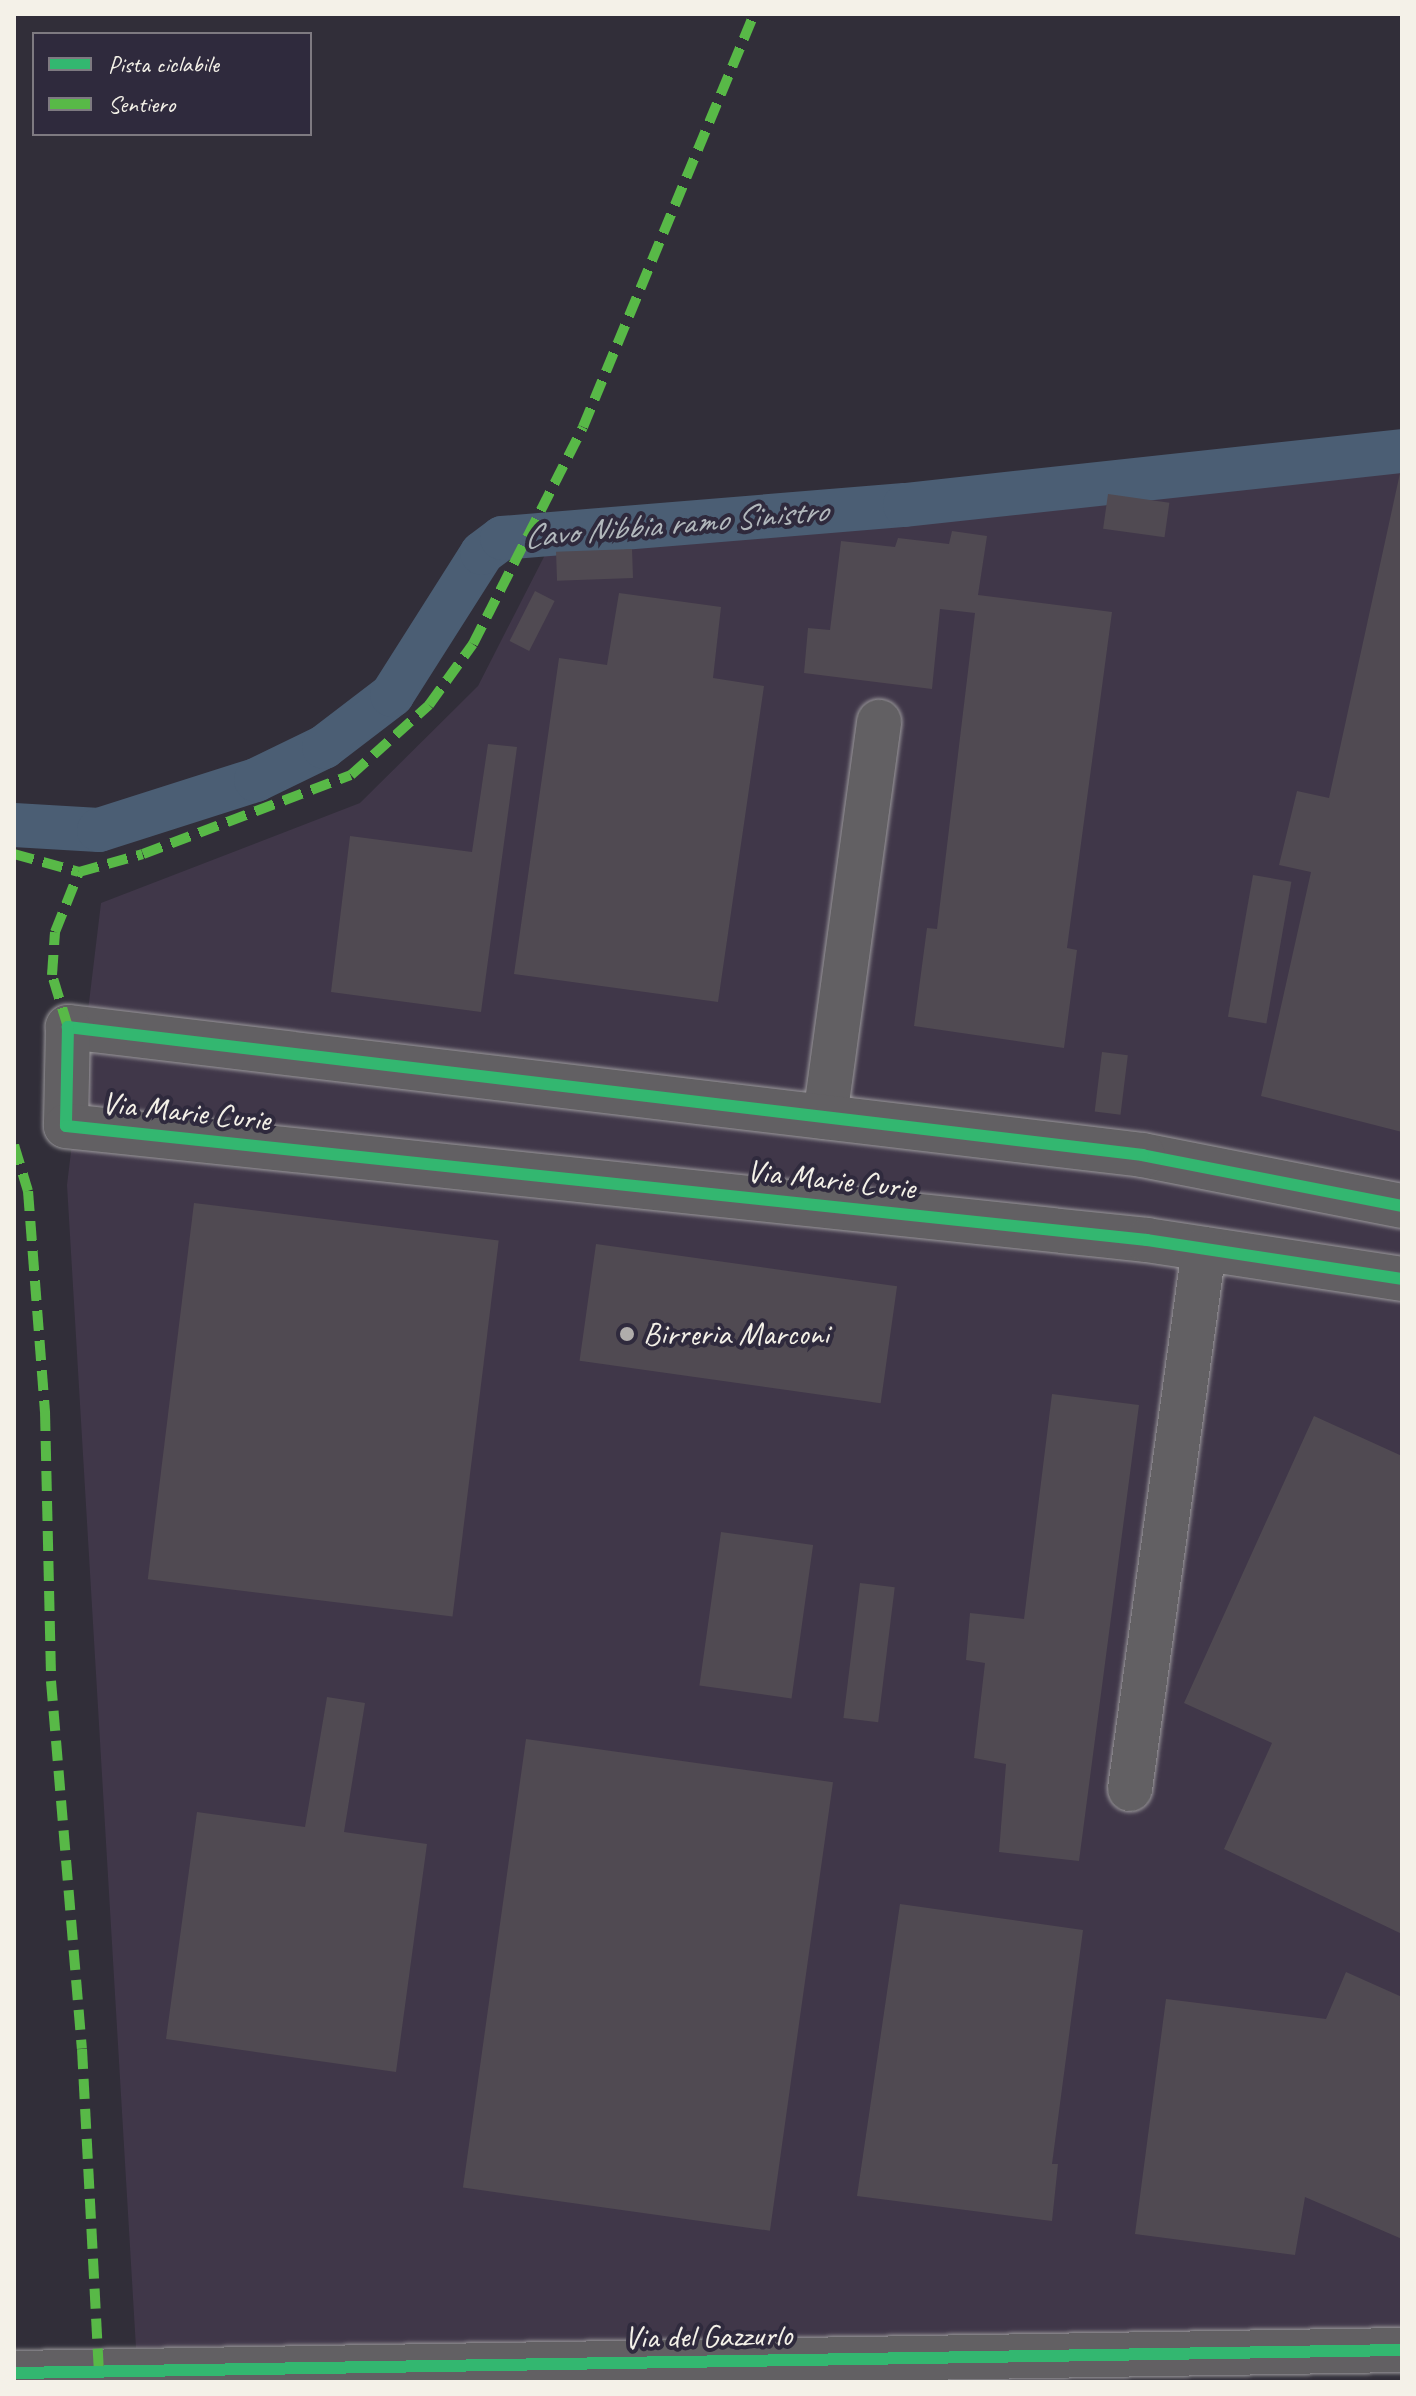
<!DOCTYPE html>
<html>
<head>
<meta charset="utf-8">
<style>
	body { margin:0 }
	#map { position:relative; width:1416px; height:2396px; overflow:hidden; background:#312e39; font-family:Caveat,sans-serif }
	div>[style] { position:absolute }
	.built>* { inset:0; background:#403749 }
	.canal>* { height:44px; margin:-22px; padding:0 22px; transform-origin:22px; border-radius:22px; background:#4b5e74 }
	.building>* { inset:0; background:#504a52; transform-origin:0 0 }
	.roads { filter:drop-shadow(0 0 2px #9a989b) drop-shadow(0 0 2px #9a989b) }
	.minor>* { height:44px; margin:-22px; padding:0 22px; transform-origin:22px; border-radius:22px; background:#626063 }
	.quiet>* { height:10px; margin-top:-5px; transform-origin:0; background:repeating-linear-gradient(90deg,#58b947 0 20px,transparent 0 30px) }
	.cycleway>* { height:12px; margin:-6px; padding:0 6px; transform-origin:6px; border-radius:6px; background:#33b770 }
	.dots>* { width:22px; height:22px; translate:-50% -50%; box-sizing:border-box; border:4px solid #2f2a3d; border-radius:50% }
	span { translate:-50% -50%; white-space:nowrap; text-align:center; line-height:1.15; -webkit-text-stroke:8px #2f2a3d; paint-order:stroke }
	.street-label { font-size:32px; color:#f4f1e8 }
	.poi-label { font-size:32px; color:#f4f1e8 }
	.left { translate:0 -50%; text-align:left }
	.water-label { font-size:34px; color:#b2b8bc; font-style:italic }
	.frame { position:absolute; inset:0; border:16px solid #f4f1e8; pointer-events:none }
	.legend { position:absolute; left:32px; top:32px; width:280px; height:104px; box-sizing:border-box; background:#2f2a3d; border:2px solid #7e7a81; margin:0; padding:10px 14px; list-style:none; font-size:24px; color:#f4f1e8 }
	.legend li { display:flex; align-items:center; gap:16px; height:40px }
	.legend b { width:40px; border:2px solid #7e7a81 }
</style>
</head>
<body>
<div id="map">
	<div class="built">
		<i style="clip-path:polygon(1402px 469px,1402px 2329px,136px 2348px,67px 1185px,101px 903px,360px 803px,478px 686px,549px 547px,802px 528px)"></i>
	</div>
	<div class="canal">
		<i style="left:14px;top:825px;width:85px;rotate:3.4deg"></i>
		<i style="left:99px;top:830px;width:165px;rotate:-17.7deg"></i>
		<i style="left:256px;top:780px;width:76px;rotate:-25.9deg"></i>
		<i style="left:324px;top:747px;width:86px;rotate:-37.4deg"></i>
		<i style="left:392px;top:695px;width:168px;rotate:-57.6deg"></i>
		<i style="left:482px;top:553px;width:25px;rotate:-37deg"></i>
		<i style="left:502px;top:538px;width:404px;rotate:-4.7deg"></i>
		<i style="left:905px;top:505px;width:500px;rotate:-6.2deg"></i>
	</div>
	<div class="building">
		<i style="clip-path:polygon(1402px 464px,1402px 1132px,1261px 1096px,1311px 872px,1279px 865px,1297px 791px,1329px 798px)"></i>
		<i style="left:1108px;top:494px;width:62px;height:35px;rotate:8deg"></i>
		<i style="clip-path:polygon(952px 531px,987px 536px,978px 595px,1112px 612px,1067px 948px,1077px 950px,1064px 1048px,914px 1026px,927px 928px,937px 929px,975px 613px,940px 609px,932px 689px,804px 673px,808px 628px,830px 630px,841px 541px,895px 547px,898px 538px,949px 544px)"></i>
		<i style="left:632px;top:549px;width:29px;height:76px;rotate:88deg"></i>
		<i style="left:535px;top:591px;width:22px;height:56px;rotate:27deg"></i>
		<i style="clip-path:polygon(619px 593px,721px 607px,713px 678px,764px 686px,718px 1002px,514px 974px,559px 658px,607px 665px)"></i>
		<i style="clip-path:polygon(488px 744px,517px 747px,481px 1012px,331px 992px,350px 836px,472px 852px)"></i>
		<i style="left:1253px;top:875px;width:39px;height:144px;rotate:10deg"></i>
		<i style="left:1102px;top:1052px;width:26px;height:60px;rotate:7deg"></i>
		<i style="left:194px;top:1203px;width:307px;height:379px;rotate:7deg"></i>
		<i style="left:596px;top:1244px;width:304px;height:118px;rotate:8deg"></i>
		<i style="clip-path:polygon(1052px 1394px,1139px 1405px,1079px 1861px,999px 1852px,1006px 1764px,974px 1758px,985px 1663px,966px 1660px,970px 1613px,1024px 1619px)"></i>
		<i style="clip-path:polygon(1314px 1416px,1402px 1456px,1402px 1934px,1224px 1849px,1272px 1743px,1184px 1703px)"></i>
		<i style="left:721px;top:1532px;width:93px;height:155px;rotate:8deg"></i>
		<i style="left:860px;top:1583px;width:35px;height:136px;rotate:7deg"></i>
		<i style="clip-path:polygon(327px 1697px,365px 1703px,344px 1832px,427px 1844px,396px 2072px,166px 2039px,197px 1812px,305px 1827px)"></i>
		<i style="left:526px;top:1739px;width:310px;height:453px;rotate:8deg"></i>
		<i style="clip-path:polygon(900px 1904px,1083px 1930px,1052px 2164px,1058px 2164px,1052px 2221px,857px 2196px)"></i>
		<i style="clip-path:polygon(1346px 1972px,1402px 1997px,1402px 2239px,1305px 2197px,1295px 2255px,1135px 2234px,1166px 1999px,1326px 2019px)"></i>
	</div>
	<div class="roads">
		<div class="minor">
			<i style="left:825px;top:1117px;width:399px;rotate:-82.2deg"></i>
			<i style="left:1402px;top:1206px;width:264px;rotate:-168.9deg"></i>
			<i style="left:1143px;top:1155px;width:1083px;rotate:-173.21deg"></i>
			<i style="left:68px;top:1027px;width:99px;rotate:91.2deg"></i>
			<i style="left:66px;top:1126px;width:1087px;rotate:6.02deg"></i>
			<i style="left:1147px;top:1240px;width:258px;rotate:8.7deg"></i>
			<i style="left:1130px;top:1789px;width:545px;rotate:-82.2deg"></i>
			<i style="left:14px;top:2373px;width:1388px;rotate:-0.95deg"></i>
		</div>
	</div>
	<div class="quiet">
		<i style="left:14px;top:854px;width:67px;rotate:15.5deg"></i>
		<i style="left:79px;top:872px;width:66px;rotate:-15.7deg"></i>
		<i style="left:143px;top:854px;width:222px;rotate:-20.8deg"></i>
		<i style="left:351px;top:775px;width:105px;rotate:-41.9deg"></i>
		<i style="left:429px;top:705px;width:75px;rotate:-54.2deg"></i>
		<i style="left:473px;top:644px;width:243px;rotate:-63.1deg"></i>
		<i style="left:583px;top:427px;width:447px;rotate:-67.5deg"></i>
		<i style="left:68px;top:1027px;width:54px;rotate:-107.1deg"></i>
		<i style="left:52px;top:975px;width:43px;rotate:-86deg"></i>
		<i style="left:55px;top:932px;width:65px;rotate:-68.2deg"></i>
		<i style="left:14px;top:1145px;width:48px;rotate:73.1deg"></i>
		<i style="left:28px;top:1191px;width:221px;rotate:85.6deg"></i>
		<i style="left:45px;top:1411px;width:270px;rotate:88.7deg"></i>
		<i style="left:51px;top:1681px;width:369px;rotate:85.2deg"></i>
		<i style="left:82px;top:2049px;width:322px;rotate:87deg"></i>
	</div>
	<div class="cycleway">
		<i style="left:1402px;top:1206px;width:264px;rotate:-168.9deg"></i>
		<i style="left:1143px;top:1155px;width:1083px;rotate:-173.21deg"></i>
		<i style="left:68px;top:1027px;width:99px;rotate:91.2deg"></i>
		<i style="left:66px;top:1126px;width:1087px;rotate:6.02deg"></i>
		<i style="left:1147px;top:1240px;width:258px;rotate:8.7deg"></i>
		<i style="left:14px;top:2373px;width:1388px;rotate:-0.95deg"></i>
	</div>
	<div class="dots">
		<i style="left:627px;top:1334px;background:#b0adab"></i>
	</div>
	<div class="street-label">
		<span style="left:186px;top:1112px;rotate:6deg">Via Marie Curie</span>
		<span style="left:831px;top:1180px;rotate:6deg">Via Marie Curie</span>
		<span style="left:708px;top:2337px;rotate:-1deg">Via del Gazzurlo</span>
	</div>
	<div class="poi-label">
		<span class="left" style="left:643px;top:1334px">Birreria Marconi</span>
	</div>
	<div class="water-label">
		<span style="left:675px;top:523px;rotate:-5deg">Cavo Nibbia ramo Sinistro</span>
	</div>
	<div class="frame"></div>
	<ul class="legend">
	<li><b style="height:10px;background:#33b770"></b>Pista ciclabile</li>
	<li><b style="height:10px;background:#58b947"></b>Sentiero</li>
	</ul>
</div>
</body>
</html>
